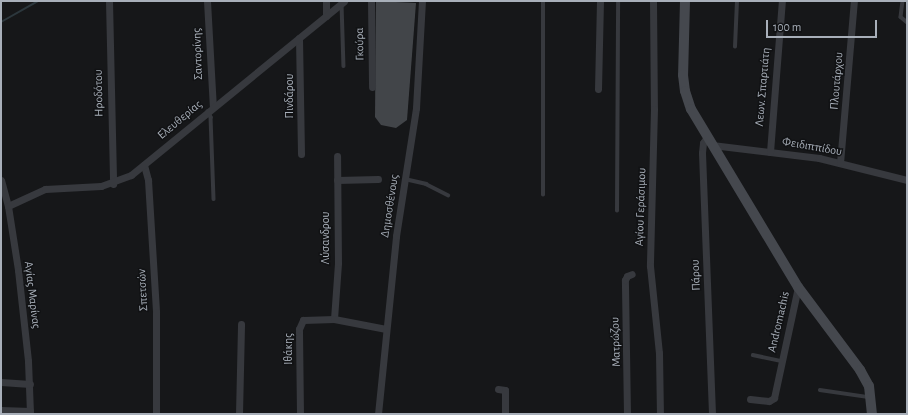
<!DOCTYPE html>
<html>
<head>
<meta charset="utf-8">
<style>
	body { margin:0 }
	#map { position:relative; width:908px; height:415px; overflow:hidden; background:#161719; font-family:"Alegreya Sans",sans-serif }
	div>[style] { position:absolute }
	.stream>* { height:2px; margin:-1px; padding:0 1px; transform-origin:1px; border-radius:1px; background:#2c373d }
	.building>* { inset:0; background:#424549 }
	.service>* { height:3.5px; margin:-1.75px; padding:0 1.75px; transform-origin:1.75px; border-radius:1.75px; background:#37393e }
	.minor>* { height:7px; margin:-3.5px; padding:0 3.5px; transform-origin:3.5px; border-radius:3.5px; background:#37393e }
	.secondary>* { height:10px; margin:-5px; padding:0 5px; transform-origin:5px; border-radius:5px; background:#45484e }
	span { translate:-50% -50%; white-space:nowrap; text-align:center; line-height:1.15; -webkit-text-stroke:3px #111214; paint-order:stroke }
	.street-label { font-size:12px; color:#a8afb9 }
	.frame { position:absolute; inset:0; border:2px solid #a8afb9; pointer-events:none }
	.scale { position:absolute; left:766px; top:20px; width:111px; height:18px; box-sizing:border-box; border:2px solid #a8afb9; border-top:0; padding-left:5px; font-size:12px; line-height:14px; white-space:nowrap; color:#a8afb9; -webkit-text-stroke:3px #111214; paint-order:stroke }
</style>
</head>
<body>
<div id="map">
	<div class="stream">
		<i style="left:1px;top:22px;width:43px;rotate:-29.6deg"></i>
	</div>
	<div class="building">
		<i style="clip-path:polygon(376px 1px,416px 3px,407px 120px,396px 128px,381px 125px,375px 117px)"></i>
	</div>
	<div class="service">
		<i style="left:903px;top:1px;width:16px;rotate:97deg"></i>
		<i style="left:901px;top:17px;width:8px;rotate:40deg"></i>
		<i style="left:342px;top:4px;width:62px;rotate:88.2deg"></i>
		<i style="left:735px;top:47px;width:46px;rotate:-87.5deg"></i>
		<i style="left:208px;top:111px;width:7px;rotate:63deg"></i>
		<i style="left:211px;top:117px;width:82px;rotate:87.9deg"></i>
		<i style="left:405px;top:179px;width:22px;rotate:13deg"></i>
		<i style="left:426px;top:184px;width:25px;rotate:27deg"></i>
		<i style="left:543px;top:195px;width:194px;rotate:-90deg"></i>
		<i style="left:617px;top:211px;width:210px;rotate:-89.7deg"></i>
		<i style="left:753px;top:355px;width:29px;rotate:12deg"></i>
		<i style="left:820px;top:390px;width:49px;rotate:8.3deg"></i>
	</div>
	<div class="minor">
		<i style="left:109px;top:1px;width:183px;rotate:88.7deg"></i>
		<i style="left:207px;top:1px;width:106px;rotate:86.8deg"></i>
		<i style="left:371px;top:1px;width:86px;rotate:89.3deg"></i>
		<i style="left:653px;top:1px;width:108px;rotate:89.5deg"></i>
		<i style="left:654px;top:109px;width:157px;rotate:91.5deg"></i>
		<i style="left:650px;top:266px;width:87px;rotate:84.1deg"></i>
		<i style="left:659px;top:353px;width:61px;rotate:89.1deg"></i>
		<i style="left:326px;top:16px;width:15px;rotate:-90deg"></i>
		<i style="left:299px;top:38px;width:116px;rotate:89deg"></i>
		<i style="left:598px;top:89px;width:88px;rotate:-88.7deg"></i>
		<i style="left:707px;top:137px;width:7px;rotate:124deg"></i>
		<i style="left:703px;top:143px;width:10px;rotate:96deg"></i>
		<i style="left:702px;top:153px;width:261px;rotate:87.8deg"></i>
		<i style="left:712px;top:145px;width:108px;rotate:6.9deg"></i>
		<i style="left:819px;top:158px;width:91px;rotate:14deg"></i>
		<i style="left:770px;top:152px;width:151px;rotate:-85.5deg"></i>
		<i style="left:840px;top:163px;width:163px;rotate:-85.1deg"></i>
		<i style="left:144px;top:165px;width:16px;rotate:75deg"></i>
		<i style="left:148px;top:180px;width:132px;rotate:86.5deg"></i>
		<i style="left:156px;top:312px;width:102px;rotate:90deg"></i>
		<i style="left:1px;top:180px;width:27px;rotate:75deg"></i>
		<i style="left:8px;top:206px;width:65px;rotate:81.1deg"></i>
		<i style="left:18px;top:270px;width:92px;rotate:83.7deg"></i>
		<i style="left:28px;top:361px;width:53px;rotate:87.8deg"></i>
		<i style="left:337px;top:180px;width:41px;rotate:-1.4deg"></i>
		<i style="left:8px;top:206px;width:41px;rotate:-24.7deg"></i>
		<i style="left:45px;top:189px;width:56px;rotate:-3.1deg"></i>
		<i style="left:101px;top:186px;width:32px;rotate:-20deg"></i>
		<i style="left:131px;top:175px;width:275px;rotate:-39.2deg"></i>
		<i style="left:334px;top:319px;width:56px;rotate:-85.9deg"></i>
		<i style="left:338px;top:263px;width:107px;rotate:-90.5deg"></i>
		<i style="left:1px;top:382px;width:29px;rotate:4deg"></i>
		<i style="left:498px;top:389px;width:7px;rotate:8deg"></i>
		<i style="left:505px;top:390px;width:24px;rotate:90deg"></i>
		<i style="left:750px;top:399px;width:19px;rotate:6deg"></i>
		<i style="left:769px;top:401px;width:6px;rotate:-31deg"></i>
		<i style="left:774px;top:398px;width:114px;rotate:-77.8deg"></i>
		<i style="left:1px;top:410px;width:29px;rotate:2deg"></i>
		<i style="left:239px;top:414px;width:90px;rotate:-88.7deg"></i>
		<i style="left:300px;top:414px;width:85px;rotate:-90.7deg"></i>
		<i style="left:299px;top:329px;width:10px;rotate:-66deg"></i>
		<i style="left:303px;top:320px;width:31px;rotate:-2deg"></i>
		<i style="left:334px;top:319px;width:53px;rotate:10.9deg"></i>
		<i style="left:378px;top:414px;width:179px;rotate:-84.2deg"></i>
		<i style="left:396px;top:236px;width:130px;rotate:-81.1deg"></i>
		<i style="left:416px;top:108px;width:107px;rotate:-86.8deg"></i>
		<i style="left:627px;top:414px;width:134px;rotate:-90.9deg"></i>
		<i style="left:625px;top:280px;width:4px;rotate:-63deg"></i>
		<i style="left:627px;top:276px;width:5px;rotate:-22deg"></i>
	</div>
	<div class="secondary">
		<i style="left:685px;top:1px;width:74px;rotate:91.5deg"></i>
		<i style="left:683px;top:75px;width:16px;rotate:83deg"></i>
		<i style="left:685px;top:91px;width:19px;rotate:72deg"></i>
		<i style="left:691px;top:109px;width:208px;rotate:59deg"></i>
		<i style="left:798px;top:287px;width:104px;rotate:53.2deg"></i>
		<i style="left:860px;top:370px;width:18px;rotate:61deg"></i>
		<i style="left:869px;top:386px;width:28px;rotate:84deg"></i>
	</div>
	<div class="street-label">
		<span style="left:360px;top:44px;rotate:-91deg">Γκούρα</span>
		<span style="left:198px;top:54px;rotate:-92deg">Σαντορίνης</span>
		<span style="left:837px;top:81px;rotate:-85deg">Πλουτάρχου</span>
		<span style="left:763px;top:87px;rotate:-85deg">Λεων. Σπαρτιάτη</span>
		<span style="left:99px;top:93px;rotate:-91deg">Ηροδότου</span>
		<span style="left:290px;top:96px;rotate:-90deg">Πινδάρου</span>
		<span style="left:180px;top:120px;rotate:-40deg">Ελευθερίας</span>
		<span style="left:812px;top:147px;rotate:10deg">Φειδιππίδου</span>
		<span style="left:390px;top:206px;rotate:-81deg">Δημοσθένους</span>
		<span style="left:641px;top:207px;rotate:-88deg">Αγίου Γεράσιμου</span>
		<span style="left:326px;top:238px;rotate:-90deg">Λύσανδρου</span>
		<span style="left:696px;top:275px;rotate:-92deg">Πάρου</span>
		<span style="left:143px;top:290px;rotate:-93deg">Σπετσών</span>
		<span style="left:32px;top:295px;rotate:83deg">Αγίας Μαρίνας</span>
		<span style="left:779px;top:322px;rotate:-77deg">Andromachis</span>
		<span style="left:616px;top:342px;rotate:-92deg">Ματρώζου</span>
		<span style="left:289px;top:349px;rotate:-90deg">Ιθάκης</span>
	</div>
	<div class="frame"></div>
	<div class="scale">100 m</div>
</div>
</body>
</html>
